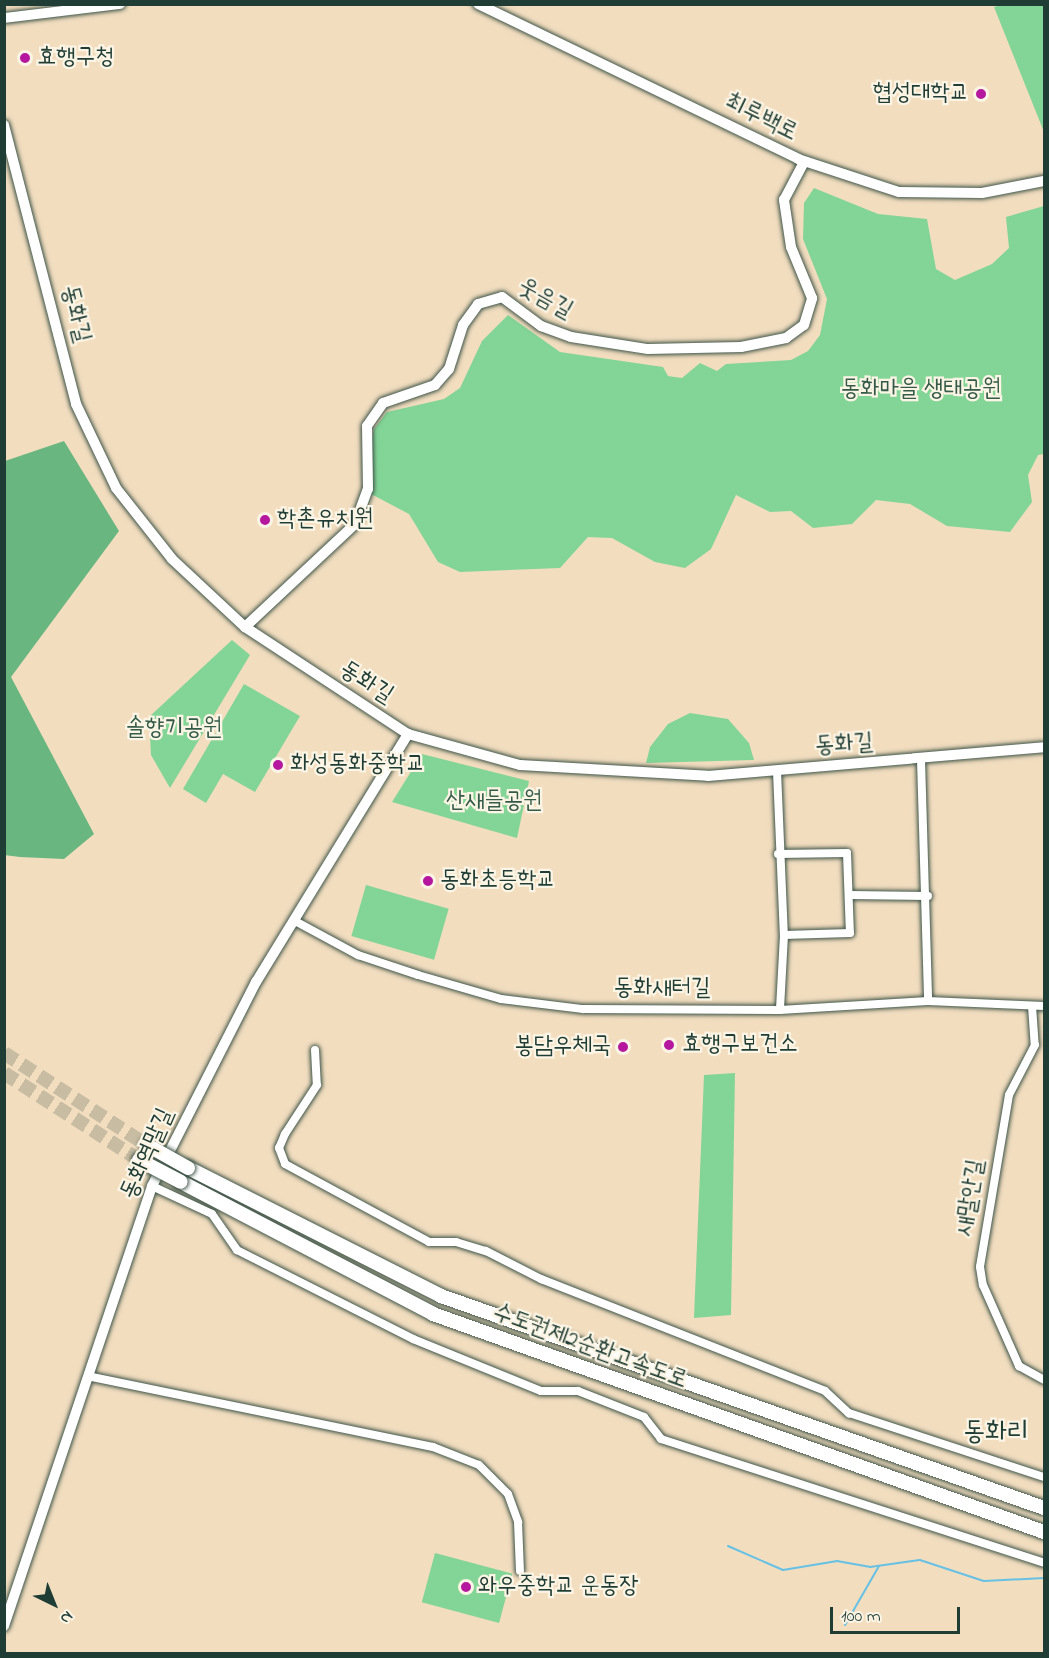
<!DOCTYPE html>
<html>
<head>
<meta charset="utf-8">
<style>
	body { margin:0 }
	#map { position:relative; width:1049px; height:1658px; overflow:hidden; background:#f2ddbf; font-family:"Indie Flower","Poor Story",sans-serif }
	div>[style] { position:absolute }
	.green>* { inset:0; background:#83d597; transform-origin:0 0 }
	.forest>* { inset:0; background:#6ab680 }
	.stream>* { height:2px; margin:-1px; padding:0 1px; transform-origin:1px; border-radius:1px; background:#66c1e4 }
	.highway-tunnel>* { height:14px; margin-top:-7px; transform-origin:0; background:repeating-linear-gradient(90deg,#c8bda3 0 14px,transparent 0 21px) }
	.roads { filter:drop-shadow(0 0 2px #3f5549) drop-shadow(0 0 2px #3f5549) }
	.street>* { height:8px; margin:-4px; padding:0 4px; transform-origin:4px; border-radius:4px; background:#fff }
	.secondary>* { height:10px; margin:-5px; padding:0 5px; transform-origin:5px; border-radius:5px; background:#fff }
	.highway>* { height:14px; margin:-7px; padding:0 7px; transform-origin:7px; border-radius:7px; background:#fff }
	.bridges { filter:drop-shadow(0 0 2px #3f5549) drop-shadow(0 0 2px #3f5549) }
	.highway-bridge>* { height:14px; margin:-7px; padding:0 7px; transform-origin:7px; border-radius:7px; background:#fff }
	.dots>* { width:16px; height:16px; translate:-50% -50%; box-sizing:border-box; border:3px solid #fcf5e5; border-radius:50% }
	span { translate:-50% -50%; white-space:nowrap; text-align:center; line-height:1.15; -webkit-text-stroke:4.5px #fcf5e5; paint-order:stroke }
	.poi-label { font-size:24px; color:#1f3d34 }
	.left { translate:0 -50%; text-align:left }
	.right { translate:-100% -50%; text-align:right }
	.street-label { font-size:24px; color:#1f3d34 }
	.park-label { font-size:24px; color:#335b48 }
	.quarter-label { font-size:27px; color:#1f3d34 }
	.frame { position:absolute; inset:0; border:6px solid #1f3d34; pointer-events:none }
	.north { position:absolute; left:24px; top:1574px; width:60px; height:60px; -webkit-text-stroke:4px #fcf5e5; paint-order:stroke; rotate:137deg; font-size:16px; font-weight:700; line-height:24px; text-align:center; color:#1f3d34 }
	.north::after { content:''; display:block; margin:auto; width:21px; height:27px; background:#1f3d34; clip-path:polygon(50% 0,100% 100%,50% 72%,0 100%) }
	.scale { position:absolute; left:830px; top:1607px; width:130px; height:27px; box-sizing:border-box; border:3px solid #1f3d34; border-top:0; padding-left:8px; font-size:18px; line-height:21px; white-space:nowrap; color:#1f3d34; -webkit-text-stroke:4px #fcf5e5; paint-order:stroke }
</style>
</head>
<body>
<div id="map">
	<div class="green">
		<i style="clip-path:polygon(1001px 5px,1044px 5px,1044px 132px,994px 7px)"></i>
		<i style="clip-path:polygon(814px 188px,878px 214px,927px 219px,936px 269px,955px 280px,992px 264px,1009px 248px,1006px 217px,1044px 206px,1044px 454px,1038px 455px,1028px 475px,1032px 502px,1010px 532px,947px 526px,910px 504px,876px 500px,852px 524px,813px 528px,791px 511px,770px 512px,736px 495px,711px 549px,685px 568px,655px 562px,612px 538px,588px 537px,560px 568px,460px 572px,438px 562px,409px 514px,371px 494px,370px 450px,374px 429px,387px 412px,444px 399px,460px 388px,482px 341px,508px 315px,560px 352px,663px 367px,668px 376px,682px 378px,700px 363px,717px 371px,726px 364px,791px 360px,808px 351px,820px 335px,827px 299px,803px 239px,804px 203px)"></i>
		<i style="clip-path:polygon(232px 640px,250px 655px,170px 788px,151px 755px,149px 717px)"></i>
		<i style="clip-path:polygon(244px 684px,300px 716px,255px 792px,223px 774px,206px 803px,183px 789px)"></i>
		<i style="clip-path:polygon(690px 713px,728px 719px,749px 743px,754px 760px,646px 763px,650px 747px,668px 724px)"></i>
		<i style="clip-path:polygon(422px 754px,529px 781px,517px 838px,392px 802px)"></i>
		<i style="left:366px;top:885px;width:86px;height:53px;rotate:16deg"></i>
		<i style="clip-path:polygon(735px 1073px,731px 1315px,694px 1318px,704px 1075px)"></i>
		<i style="left:435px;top:1553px;width:80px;height:51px;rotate:15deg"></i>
	</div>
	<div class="forest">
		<i style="clip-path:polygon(64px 441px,119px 531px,11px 677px,94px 834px,64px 859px,20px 857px,4px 855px,5px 461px)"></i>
	</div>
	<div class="stream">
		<i style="left:728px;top:1546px;width:60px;rotate:23.6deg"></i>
		<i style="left:783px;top:1570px;width:55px;rotate:-9.5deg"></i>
		<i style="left:837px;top:1561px;width:34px;rotate:10deg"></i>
		<i style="left:870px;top:1567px;width:50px;rotate:-8deg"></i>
		<i style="left:920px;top:1560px;width:67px;rotate:18.2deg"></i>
		<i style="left:984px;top:1581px;width:60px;rotate:-2.9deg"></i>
		<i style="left:845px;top:1625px;width:68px;rotate:-60deg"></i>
	</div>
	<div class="highway-tunnel">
		<i style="left:4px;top:1053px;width:170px;rotate:32.8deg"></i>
		<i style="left:4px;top:1073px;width:161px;rotate:32.8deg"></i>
	</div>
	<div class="roads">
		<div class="street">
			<i style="left:921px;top:760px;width:241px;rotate:88.3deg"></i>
			<i style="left:777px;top:771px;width:164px;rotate:87.6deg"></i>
			<i style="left:784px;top:935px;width:75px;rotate:93.1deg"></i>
			<i style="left:778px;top:854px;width:69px;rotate:-0.8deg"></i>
			<i style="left:847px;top:853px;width:80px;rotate:87.9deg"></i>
			<i style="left:850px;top:933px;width:66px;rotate:178.3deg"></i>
			<i style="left:849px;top:895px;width:79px;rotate:0.7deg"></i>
			<i style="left:295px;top:921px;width:72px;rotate:28.4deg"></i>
			<i style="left:358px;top:955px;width:63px;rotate:18.4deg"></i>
			<i style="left:418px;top:975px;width:86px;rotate:16.1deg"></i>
			<i style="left:501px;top:999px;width:83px;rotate:7deg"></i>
			<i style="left:583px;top:1009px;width:197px;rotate:0.3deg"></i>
			<i style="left:780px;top:1010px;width:148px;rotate:-3.5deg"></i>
			<i style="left:928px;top:1001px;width:116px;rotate:2.5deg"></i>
			<i style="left:1032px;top:1006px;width:39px;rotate:86deg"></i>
			<i style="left:1035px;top:1045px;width:56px;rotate:117.5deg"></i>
			<i style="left:1009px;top:1095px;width:174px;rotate:99.6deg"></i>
			<i style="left:980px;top:1267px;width:18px;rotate:81deg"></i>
			<i style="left:983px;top:1285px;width:89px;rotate:66deg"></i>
			<i style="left:1019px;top:1366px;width:29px;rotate:29deg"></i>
			<i style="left:315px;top:1050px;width:35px;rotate:87deg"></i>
			<i style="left:317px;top:1085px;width:59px;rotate:123.1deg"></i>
			<i style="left:285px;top:1134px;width:15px;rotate:113deg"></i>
			<i style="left:279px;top:1148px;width:17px;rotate:69deg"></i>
			<i style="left:285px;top:1164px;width:164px;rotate:28.4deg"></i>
			<i style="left:429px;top:1242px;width:27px"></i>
			<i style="left:456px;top:1242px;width:31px;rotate:17deg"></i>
			<i style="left:486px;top:1251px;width:62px;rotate:27deg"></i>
			<i style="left:541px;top:1279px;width:305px;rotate:21.5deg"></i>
			<i style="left:825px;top:1391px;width:33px;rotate:43deg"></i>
			<i style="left:849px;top:1413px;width:205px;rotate:18.2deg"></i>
			<i style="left:152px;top:1186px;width:66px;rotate:25deg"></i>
			<i style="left:212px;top:1214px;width:44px;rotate:55.2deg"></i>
			<i style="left:237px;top:1250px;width:197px;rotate:26.8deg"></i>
			<i style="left:413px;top:1339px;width:138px;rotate:22.1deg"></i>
			<i style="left:541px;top:1391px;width:37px"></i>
			<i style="left:578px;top:1391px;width:71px;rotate:21.5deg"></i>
			<i style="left:644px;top:1417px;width:28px;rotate:52deg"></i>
			<i style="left:661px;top:1439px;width:403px;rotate:17.9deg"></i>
			<i style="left:92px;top:1377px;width:348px;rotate:11.6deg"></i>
			<i style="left:433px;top:1447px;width:49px;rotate:21.4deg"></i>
			<i style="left:479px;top:1465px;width:41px;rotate:45deg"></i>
			<i style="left:508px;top:1494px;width:30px;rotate:70deg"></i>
			<i style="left:518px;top:1522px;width:49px;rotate:87.7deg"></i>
		</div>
		<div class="secondary">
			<i style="left:478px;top:4px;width:356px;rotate:25.8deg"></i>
			<i style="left:798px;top:159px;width:106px;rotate:18.1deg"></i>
			<i style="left:899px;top:192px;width:83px;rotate:0.7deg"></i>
			<i style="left:982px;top:193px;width:63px;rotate:-11deg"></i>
			<i style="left:4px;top:18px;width:117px;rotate:-6.9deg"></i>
			<i style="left:4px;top:125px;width:288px;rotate:75.5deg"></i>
			<i style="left:76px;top:404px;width:93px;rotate:64.5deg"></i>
			<i style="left:116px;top:488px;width:90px;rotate:51.7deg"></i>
			<i style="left:172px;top:559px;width:100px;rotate:43deg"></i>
			<i style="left:245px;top:627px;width:195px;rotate:33.3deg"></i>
			<i style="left:408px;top:734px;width:116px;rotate:15.5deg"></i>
			<i style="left:520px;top:765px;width:188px;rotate:3.3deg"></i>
			<i style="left:708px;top:776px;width:337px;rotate:-4.9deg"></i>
			<i style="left:245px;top:627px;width:151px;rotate:-43.1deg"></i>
			<i style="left:355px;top:524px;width:37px;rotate:-70deg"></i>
			<i style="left:368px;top:489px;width:63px;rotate:-90.9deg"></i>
			<i style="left:367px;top:426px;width:28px;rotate:-55deg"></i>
			<i style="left:383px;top:403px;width:55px;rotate:-19.1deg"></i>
			<i style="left:435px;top:385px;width:21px;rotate:-49deg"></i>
			<i style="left:449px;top:369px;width:46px;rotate:-72.3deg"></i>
			<i style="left:463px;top:325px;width:26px;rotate:-54deg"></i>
			<i style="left:478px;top:304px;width:25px;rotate:-16deg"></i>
			<i style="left:502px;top:297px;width:49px;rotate:36.6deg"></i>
			<i style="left:541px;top:326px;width:32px;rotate:20deg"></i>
			<i style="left:571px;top:337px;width:78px;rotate:8.9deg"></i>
			<i style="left:648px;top:349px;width:93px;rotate:-1.2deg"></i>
			<i style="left:741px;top:347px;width:46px;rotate:-11.3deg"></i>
			<i style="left:786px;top:338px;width:22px;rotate:-36deg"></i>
			<i style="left:804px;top:325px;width:28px;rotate:-73deg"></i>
			<i style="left:812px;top:298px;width:55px;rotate:-112.4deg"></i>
			<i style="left:791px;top:247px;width:48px;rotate:-98.5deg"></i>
			<i style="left:784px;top:200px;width:43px;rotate:-62.2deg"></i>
			<i style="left:4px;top:1626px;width:464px;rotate:-71.4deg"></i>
			<i style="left:152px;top:1186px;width:229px;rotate:-63deg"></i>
			<i style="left:256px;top:982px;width:291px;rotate:-58.5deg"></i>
		</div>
		<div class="highway">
			<i style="left:188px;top:1168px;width:284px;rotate:26.8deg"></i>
			<i style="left:441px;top:1296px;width:639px;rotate:19.37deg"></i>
			<i style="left:181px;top:1182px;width:284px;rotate:27.6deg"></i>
			<i style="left:433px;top:1314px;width:649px;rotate:19.64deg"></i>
		</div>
	</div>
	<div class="bridges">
		<div class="highway-bridge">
			<i style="left:147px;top:1145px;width:47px;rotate:29.3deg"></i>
			<i style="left:139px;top:1160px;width:47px;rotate:27.6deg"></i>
		</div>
	</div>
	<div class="dots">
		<i style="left:25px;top:58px;background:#b5179e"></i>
		<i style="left:981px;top:94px;background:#b5179e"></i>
		<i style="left:265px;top:520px;background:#b5179e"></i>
		<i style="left:278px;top:765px;background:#b5179e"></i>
		<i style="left:428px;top:881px;background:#b5179e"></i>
		<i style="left:669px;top:1045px;background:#b5179e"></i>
		<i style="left:623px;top:1047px;background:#b5179e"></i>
		<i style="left:466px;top:1587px;background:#b5179e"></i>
	</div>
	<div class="poi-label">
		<span class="left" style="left:37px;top:58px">효행구청</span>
		<span class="right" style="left:969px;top:94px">협성대학교</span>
		<span class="left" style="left:277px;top:520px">학촌유치원</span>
		<span class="left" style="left:290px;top:765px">화성동화중학교</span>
		<span class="left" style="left:440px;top:881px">동화초등학교</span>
		<span class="left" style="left:682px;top:1045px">효행구보건소</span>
		<span class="right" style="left:611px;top:1047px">봉담우체국</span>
		<span class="left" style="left:478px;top:1587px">와우중학교 운동장</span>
	</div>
	<div class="street-label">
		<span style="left:761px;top:118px;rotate:26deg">최루백로</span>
		<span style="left:545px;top:299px;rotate:29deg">웃음길</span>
		<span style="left:75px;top:314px;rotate:76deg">동화길</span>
		<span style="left:366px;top:683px;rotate:32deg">동화길</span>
		<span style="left:844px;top:745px;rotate:-4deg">동화길</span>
		<span style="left:662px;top:989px">동화새터길</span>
		<span style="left:148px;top:1154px;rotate:-66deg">동화역말길</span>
		<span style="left:971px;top:1198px;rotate:-81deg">새말안길</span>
		<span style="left:590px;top:1347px;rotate:20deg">수도권제2순환고속도로</span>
	</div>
	<div class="park-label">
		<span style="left:921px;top:390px">동화마을 생태공원</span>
		<span style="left:174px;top:729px">솔향기공원</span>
		<span style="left:494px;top:802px">산새들공원</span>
	</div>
	<div class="quarter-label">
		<span style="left:996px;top:1433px">동화리</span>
	</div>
	<div class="frame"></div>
	<div class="north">N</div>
	<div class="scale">100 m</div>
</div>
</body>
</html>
